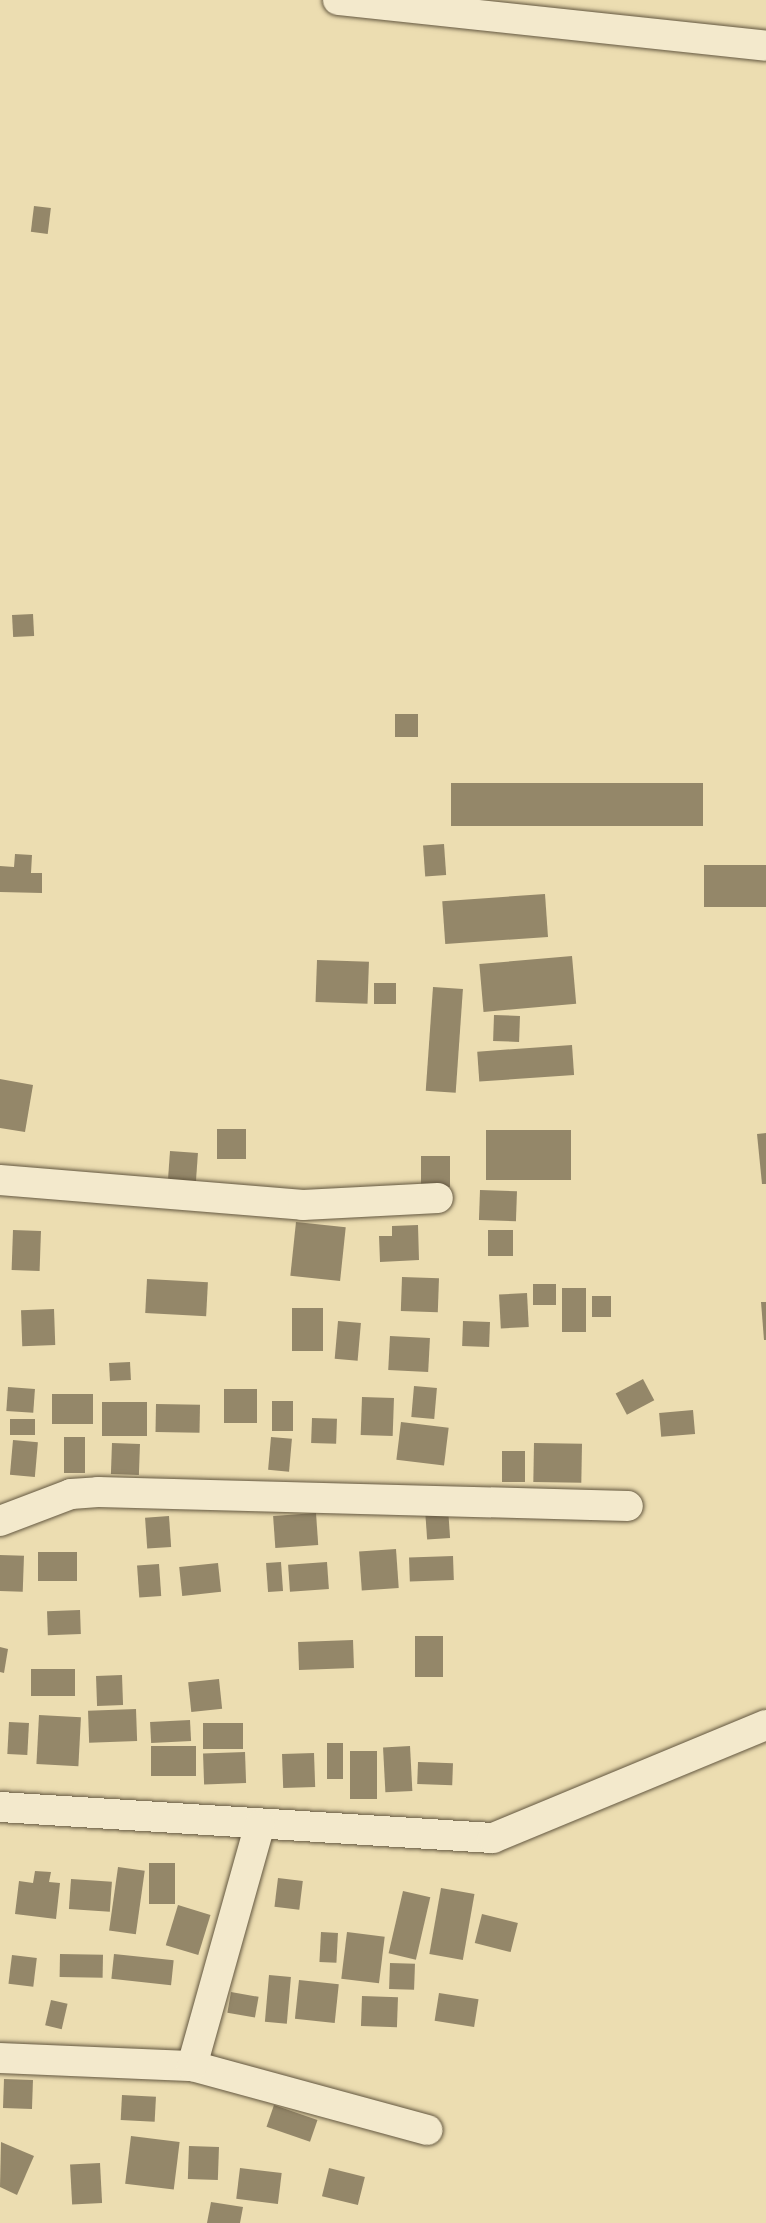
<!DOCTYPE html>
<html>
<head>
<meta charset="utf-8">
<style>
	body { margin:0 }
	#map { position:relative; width:766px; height:2223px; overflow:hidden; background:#ecddb1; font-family:"IM FELL DW Pica",serif }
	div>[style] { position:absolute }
	.building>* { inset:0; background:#948769; transform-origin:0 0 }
	.roads { filter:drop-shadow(0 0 2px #635740) drop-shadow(0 0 2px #635740) }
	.street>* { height:30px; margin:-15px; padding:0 15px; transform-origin:15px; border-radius:15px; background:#f3e9cc }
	span { translate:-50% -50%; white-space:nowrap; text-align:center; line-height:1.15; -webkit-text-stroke:8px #f3e9cc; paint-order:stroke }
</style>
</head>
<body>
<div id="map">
	<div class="building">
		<i style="left:34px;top:206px;width:17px;height:26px;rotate:7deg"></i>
		<i style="left:33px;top:614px;width:22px;height:21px;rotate:87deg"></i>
		<i style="left:395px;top:714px;width:23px;height:23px"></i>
		<i style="left:451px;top:783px;width:252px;height:43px"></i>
		<i style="left:444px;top:844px;width:31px;height:21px;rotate:86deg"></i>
		<i style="clip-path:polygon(15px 854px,32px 855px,31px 873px,42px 873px,42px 893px,0 892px,0 866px,14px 867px)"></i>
		<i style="left:766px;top:865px;width:42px;height:62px;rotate:90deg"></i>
		<i style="left:545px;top:894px;width:43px;height:103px;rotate:86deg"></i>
		<i style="left:572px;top:956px;width:48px;height:93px;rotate:85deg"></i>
		<i style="left:317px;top:960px;width:52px;height:42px;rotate:2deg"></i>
		<i style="left:374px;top:983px;width:22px;height:21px"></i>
		<i style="left:433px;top:987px;width:30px;height:104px;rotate:4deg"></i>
		<i style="left:494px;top:1015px;width:26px;height:26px;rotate:2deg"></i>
		<i style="left:572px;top:1045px;width:30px;height:95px;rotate:86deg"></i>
		<i style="clip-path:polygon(0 1079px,33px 1085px,25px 1132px,0 1128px)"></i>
		<i style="left:217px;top:1129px;width:29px;height:30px"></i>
		<i style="left:571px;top:1130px;width:50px;height:85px;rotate:90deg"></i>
		<i style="clip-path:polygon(766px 1133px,766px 1184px,762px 1184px,757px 1134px)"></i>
		<i style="left:170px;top:1151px;width:28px;height:29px;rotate:4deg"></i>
		<i style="left:421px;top:1156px;width:29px;height:31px"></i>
		<i style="left:480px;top:1190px;width:37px;height:30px;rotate:2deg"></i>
		<i style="left:296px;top:1222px;width:50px;height:54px;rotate:6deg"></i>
		<i style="clip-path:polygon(418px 1225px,419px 1260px,380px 1262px,379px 1236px,392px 1236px,392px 1226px)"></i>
		<i style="left:13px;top:1230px;width:28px;height:40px;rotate:2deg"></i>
		<i style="left:488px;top:1230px;width:25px;height:26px"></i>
		<i style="left:402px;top:1277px;width:37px;height:34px;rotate:2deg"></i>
		<i style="left:147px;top:1279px;width:61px;height:34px;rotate:3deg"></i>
		<i style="left:533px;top:1284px;width:23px;height:21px"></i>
		<i style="left:562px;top:1288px;width:24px;height:44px"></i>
		<i style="left:527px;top:1293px;width:34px;height:28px;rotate:87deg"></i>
		<i style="left:592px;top:1296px;width:19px;height:21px"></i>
		<i style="clip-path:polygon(761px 1302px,766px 1302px,766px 1340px,764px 1340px)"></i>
		<i style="left:292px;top:1308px;width:31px;height:43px"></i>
		<i style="left:54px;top:1309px;width:36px;height:33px;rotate:88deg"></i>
		<i style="left:338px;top:1321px;width:23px;height:38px;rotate:5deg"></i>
		<i style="left:463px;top:1321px;width:27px;height:25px;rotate:2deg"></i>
		<i style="left:390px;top:1336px;width:40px;height:34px;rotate:3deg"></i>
		<i style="left:130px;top:1362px;width:18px;height:21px;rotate:87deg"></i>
		<i style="left:643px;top:1379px;width:24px;height:31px;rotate:62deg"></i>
		<i style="left:414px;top:1386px;width:23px;height:31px;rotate:5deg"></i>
		<i style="left:8px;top:1387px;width:27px;height:24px;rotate:4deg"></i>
		<i style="left:224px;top:1389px;width:33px;height:34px"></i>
		<i style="left:52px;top:1394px;width:41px;height:30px"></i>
		<i style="left:362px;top:1397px;width:32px;height:38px;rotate:2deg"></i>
		<i style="left:272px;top:1401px;width:21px;height:30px"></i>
		<i style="left:102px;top:1402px;width:45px;height:34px"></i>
		<i style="left:156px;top:1404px;width:44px;height:28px;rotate:1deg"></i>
		<i style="left:693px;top:1410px;width:24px;height:34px;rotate:85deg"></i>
		<i style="left:312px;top:1418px;width:25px;height:25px;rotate:2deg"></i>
		<i style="left:10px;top:1419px;width:25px;height:16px"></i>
		<i style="left:401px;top:1422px;width:48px;height:38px;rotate:7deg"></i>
		<i style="left:64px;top:1437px;width:21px;height:36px"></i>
		<i style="left:271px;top:1437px;width:21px;height:33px;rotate:5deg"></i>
		<i style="left:13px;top:1440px;width:25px;height:35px;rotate:5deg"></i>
		<i style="left:112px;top:1443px;width:28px;height:31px;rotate:2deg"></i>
		<i style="left:534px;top:1443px;width:48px;height:39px;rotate:1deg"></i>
		<i style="left:525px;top:1451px;width:31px;height:23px;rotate:90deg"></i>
		<i style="left:448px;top:1508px;width:30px;height:23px;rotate:86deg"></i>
		<i style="left:316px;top:1513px;width:32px;height:43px;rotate:86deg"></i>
		<i style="left:169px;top:1516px;width:31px;height:24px;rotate:86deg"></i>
		<i style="left:396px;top:1549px;width:39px;height:37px;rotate:86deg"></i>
		<i style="left:38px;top:1552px;width:39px;height:29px"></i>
		<i style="left:0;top:1555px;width:24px;height:36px;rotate:2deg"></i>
		<i style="left:453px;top:1556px;width:24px;height:44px;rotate:88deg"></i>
		<i style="left:281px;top:1562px;width:29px;height:15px;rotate:86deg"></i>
		<i style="left:327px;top:1562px;width:27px;height:39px;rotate:86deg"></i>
		<i style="left:218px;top:1563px;width:29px;height:39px;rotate:84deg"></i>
		<i style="left:159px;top:1564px;width:32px;height:22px;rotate:86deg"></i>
		<i style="left:80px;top:1610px;width:24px;height:33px;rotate:88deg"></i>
		<i style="left:415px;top:1636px;width:28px;height:41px"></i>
		<i style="left:353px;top:1640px;width:28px;height:55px;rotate:88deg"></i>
		<i style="clip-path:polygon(0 1647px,8px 1649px,4px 1673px,0 1672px)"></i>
		<i style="left:31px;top:1669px;width:44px;height:27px"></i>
		<i style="left:122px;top:1675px;width:30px;height:26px;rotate:88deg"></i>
		<i style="left:219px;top:1679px;width:30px;height:31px;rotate:84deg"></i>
		<i style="left:136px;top:1709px;width:32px;height:48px;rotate:88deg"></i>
		<i style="left:39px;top:1715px;width:42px;height:49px;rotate:3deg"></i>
		<i style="left:190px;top:1720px;width:21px;height:40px;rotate:87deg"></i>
		<i style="left:9px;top:1722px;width:20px;height:32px;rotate:3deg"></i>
		<i style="left:203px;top:1723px;width:40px;height:26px"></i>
		<i style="left:327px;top:1743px;width:16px;height:36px"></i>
		<i style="left:151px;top:1746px;width:45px;height:30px"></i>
		<i style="left:410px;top:1746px;width:45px;height:27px;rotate:87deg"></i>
		<i style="left:350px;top:1751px;width:27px;height:48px"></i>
		<i style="left:245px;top:1752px;width:31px;height:42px;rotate:88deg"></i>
		<i style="left:314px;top:1753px;width:34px;height:32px;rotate:88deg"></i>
		<i style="left:418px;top:1762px;width:35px;height:22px;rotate:2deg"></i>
		<i style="left:149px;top:1863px;width:26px;height:41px"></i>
		<i style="left:118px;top:1867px;width:27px;height:64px;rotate:8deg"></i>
		<i style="clip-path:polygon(35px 1871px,51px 1872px,49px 1882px,60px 1883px,56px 1919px,15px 1914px,19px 1881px,33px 1883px)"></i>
		<i style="left:278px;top:1878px;width:25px;height:29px;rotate:7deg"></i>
		<i style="left:71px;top:1879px;width:41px;height:30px;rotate:4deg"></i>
		<i style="left:441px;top:1888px;width:34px;height:67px;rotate:10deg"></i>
		<i style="left:403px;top:1891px;width:28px;height:64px;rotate:13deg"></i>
		<i style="left:178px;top:1905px;width:34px;height:42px;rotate:17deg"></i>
		<i style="left:482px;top:1914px;width:37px;height:30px;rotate:14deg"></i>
		<i style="left:321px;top:1932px;width:17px;height:30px;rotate:3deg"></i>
		<i style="left:347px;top:1932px;width:38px;height:47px;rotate:7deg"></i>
		<i style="left:60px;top:1954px;width:43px;height:23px;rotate:1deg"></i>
		<i style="left:114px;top:1954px;width:60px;height:25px;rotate:6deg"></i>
		<i style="left:12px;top:1955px;width:25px;height:29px;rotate:7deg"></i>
		<i style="left:390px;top:1963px;width:25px;height:26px;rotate:2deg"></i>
		<i style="left:269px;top:1975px;width:22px;height:47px;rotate:5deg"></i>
		<i style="left:299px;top:1980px;width:40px;height:39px;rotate:6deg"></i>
		<i style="left:231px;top:1992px;width:28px;height:21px;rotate:10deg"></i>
		<i style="left:439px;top:1993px;width:40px;height:28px;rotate:9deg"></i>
		<i style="left:362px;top:1996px;width:36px;height:30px;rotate:2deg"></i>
		<i style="left:51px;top:2000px;width:17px;height:26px;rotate:13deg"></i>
		<i style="left:4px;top:2079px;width:29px;height:29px;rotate:2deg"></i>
		<i style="left:122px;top:2095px;width:34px;height:25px;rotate:3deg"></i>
		<i style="left:274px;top:2105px;width:46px;height:23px;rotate:19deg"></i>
		<i style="left:131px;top:2136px;width:49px;height:48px;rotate:7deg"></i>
		<i style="clip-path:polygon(1px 2142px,34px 2156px,17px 2195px,0 2187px)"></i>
		<i style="left:189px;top:2146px;width:30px;height:33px;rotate:2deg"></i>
		<i style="left:100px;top:2163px;width:40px;height:30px;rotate:87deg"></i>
		<i style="left:240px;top:2168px;width:42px;height:31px;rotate:7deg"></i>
		<i style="left:329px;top:2168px;width:37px;height:29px;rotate:14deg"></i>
		<i style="clip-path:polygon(211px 2202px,243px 2207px,240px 2223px,207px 2223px)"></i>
	</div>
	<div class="roads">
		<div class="street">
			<i style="left:338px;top:0;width:430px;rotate:6.1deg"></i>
			<i style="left:0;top:1180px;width:304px;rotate:4.7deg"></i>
			<i style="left:303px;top:1205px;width:135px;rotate:-3deg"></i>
			<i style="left:0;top:1521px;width:76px;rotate:-20.8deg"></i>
			<i style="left:71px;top:1494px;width:27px;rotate:-4deg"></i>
			<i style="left:98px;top:1492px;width:530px;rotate:1.51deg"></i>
			<i style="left:0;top:1807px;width:494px;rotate:3.6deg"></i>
			<i style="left:493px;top:1838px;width:295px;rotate:-22.5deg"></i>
			<i style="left:0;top:2058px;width:192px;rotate:2.4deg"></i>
			<i style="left:192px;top:2066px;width:244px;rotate:15.2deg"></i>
			<i style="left:192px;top:2066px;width:251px;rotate:-74.3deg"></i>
		</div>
	</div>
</div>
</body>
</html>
